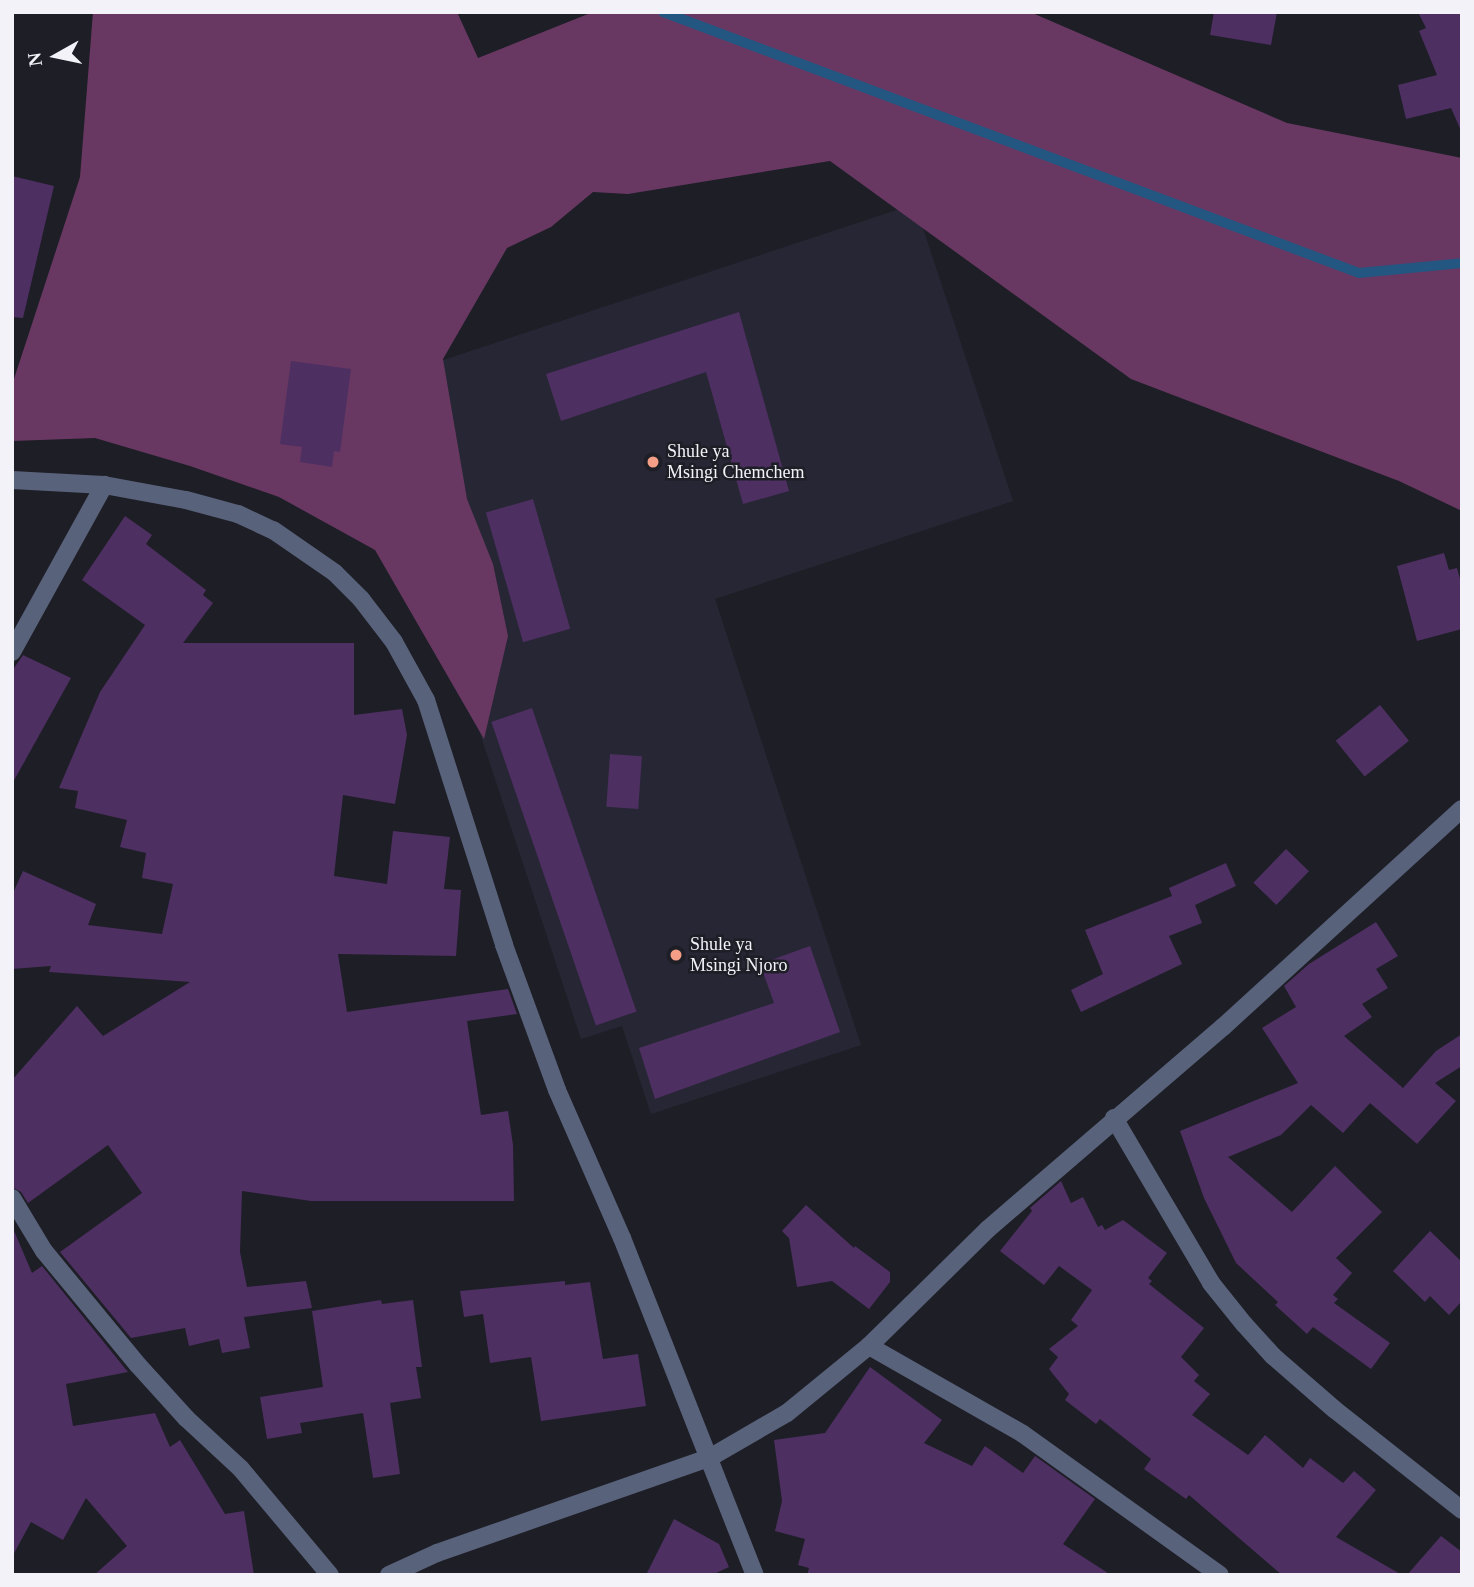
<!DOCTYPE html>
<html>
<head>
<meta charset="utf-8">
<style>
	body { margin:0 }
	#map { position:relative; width:1474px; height:1587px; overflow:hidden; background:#1e1e26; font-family:"Times New Roman",serif }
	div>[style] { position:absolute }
	.built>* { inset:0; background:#272634 }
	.forest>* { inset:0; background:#683863 }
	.stream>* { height:10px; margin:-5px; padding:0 5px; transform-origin:5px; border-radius:5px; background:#235681 }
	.building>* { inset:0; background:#4d2f61; transform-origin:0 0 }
	.minor>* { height:18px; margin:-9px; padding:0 9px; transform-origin:9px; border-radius:9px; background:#59627b }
	.dots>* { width:19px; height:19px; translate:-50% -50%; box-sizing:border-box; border:4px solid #1e1e26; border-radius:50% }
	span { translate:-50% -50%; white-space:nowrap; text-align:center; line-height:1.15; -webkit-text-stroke:5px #1e1e26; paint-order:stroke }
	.poi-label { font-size:18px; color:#f2f2f8 }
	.left { translate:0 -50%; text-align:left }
	.frame { position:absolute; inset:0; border:14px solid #f2f2f8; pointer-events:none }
	.north { position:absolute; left:21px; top:21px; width:70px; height:70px; -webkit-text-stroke:5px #1e1e26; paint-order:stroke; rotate:261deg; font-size:19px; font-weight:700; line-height:28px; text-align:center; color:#f2f2f8 }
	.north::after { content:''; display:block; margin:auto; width:24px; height:32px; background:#f2f2f8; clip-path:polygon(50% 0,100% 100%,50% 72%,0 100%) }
</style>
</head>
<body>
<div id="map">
	<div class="built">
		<i style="clip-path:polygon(915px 204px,1013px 501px,715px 599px,861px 1045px,651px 1114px,622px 1026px,581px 1039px,459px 670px,401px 374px)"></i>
	</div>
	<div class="forest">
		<i style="clip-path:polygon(93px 12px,457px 12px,478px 58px,593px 12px,1030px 12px,1287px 123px,1462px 158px,1462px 511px,1399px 481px,1131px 379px,830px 161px,628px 194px,593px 192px,551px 227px,507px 248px,443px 359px,467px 499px,493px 564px,508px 636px,484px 739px,375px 550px,279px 497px,190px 466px,95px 438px,12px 441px,12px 385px,80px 177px)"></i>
	</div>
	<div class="stream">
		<i style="left:663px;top:12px;width:743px;rotate:20.56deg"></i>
		<i style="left:1359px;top:273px;width:103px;rotate:-5.5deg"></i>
	</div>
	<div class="building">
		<i style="clip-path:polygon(1214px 12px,1277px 12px,1271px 45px,1210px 35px)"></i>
		<i style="clip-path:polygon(1418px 12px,1462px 12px,1462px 133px,1451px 108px,1406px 119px,1398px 85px,1437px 75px,1419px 31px,1426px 28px)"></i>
		<i style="clip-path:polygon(12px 176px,54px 186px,23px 318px,12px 317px)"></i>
		<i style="clip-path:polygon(739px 312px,789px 491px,743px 504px,706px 372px,561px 421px,546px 374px)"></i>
		<i style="clip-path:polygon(291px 361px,351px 369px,340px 452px,334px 451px,332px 467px,300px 462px,302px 447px,280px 444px)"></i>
		<i style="left:533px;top:499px;width:135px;height:49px;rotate:74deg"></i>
		<i style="clip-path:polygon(125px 516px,152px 535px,146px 544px,206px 590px,203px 595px,213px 603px,183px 643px,354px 643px,354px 715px,402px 709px,407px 735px,395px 804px,343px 795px,334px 876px,387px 884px,393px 831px,450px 837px,444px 889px,461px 890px,456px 956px,338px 954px,347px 1012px,508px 989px,517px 1014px,467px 1021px,481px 1115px,508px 1111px,513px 1145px,514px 1201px,311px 1201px,242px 1191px,240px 1252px,247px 1287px,306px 1281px,312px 1308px,244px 1317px,250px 1348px,222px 1353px,219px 1339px,189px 1346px,185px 1328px,131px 1338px,60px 1252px,142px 1193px,108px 1145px,28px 1203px,21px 1192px,12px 1187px,12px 1080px,77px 1006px,103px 1036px,190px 982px,49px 972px,51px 966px,12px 969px,12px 895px,23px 871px,96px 904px,88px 925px,162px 934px,173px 884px,142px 878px,146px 853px,120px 847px,127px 820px,75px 808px,78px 791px,59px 788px,100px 692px,145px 625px,82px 580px)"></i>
		<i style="clip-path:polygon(1444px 553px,1449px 570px,1457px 568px,1462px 586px,1462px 629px,1417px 641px,1397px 566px)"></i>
		<i style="clip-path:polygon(23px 655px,71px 678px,12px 784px,12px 671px)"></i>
		<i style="left:1380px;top:705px;width:46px;height:57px;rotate:51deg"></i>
		<i style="left:532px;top:708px;width:321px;height:43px;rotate:71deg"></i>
		<i style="left:610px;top:754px;width:32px;height:53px;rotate:4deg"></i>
		<i style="left:1286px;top:849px;width:32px;height:47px;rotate:44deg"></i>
		<i style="clip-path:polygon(1226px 863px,1236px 886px,1195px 905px,1202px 923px,1169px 936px,1182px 964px,1081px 1012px,1071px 990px,1103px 974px,1085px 930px,1172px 896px,1169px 888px)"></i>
		<i style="clip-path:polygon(1376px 922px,1398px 956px,1376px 969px,1388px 988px,1362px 1004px,1372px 1017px,1344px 1036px,1403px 1088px,1436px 1051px,1462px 1034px,1462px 1066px,1435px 1083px,1456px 1101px,1417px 1144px,1370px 1103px,1343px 1133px,1311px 1105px,1281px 1135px,1228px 1157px,1292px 1212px,1335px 1166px,1382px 1212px,1336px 1258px,1352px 1273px,1333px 1295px,1338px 1299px,1334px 1303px,1390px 1343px,1371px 1369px,1313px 1327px,1307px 1334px,1275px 1305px,1278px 1302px,1236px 1263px,1204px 1198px,1180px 1131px,1298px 1083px,1262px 1028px,1296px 1007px,1284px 986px,1309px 964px)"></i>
		<i style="clip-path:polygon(810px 946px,840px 1032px,655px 1099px,639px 1048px,774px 1003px,760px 964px)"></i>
		<i style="clip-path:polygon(1061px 1181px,1071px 1203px,1083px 1197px,1098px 1227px,1102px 1225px,1105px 1230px,1123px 1220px,1167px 1253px,1148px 1278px,1152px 1281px,1149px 1284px,1204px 1328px,1181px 1357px,1199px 1375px,1194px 1381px,1210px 1394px,1192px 1415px,1248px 1455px,1265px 1435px,1303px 1468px,1310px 1458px,1343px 1483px,1354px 1471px,1376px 1490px,1336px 1537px,1402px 1575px,1282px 1575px,1189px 1495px,1186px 1499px,1144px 1469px,1151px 1459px,1100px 1419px,1096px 1424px,1065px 1400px,1069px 1394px,1049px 1369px,1058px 1357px,1049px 1349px,1078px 1326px,1071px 1320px,1092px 1290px,1059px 1266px,1044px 1285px,1000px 1251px,1032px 1211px,1030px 1208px)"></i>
		<i style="clip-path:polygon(806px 1205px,854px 1248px,855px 1246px,890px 1272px,890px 1282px,869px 1309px,832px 1281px,797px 1287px,789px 1238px,782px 1231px)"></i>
		<i style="clip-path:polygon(12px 1226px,32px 1273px,42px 1266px,128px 1372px,66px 1384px,73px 1426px,155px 1413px,170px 1447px,180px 1440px,225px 1514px,244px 1511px,254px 1575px,94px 1575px,127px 1546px,86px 1498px,63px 1540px,31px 1522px,12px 1557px)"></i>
		<i style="clip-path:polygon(1430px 1231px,1462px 1262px,1462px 1301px,1449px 1315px,1430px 1296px,1425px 1302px,1393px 1271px)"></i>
		<i style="clip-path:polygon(565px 1281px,565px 1285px,590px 1282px,603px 1359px,638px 1354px,646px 1406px,541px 1421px,531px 1357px,490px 1363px,483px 1314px,464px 1317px,460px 1291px)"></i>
		<i style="clip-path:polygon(381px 1300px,382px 1304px,413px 1300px,422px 1367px,416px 1367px,421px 1398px,390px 1403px,400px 1474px,373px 1478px,363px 1413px,300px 1423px,302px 1433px,267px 1439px,260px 1397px,323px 1387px,312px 1311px)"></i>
		<i style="clip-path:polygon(870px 1367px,942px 1420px,924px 1443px,972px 1466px,985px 1446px,1023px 1473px,1035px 1456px,1095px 1499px,1063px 1544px,1111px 1575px,807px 1575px,809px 1568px,798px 1565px,805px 1539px,775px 1531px,782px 1501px,774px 1440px,825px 1433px)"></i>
		<i style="clip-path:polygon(674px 1519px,719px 1544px,729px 1567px,712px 1575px,646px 1575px)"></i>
		<i style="clip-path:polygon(1441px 1536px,1462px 1552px,1462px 1575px,1407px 1575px)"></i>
	</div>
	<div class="minor">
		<i style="left:12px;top:480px;width:92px;rotate:3.1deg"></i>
		<i style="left:104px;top:485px;width:83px;rotate:10.4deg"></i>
		<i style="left:186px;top:500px;width:54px;rotate:15.1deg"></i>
		<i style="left:238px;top:514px;width:38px;rotate:25deg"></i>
		<i style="left:273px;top:530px;width:75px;rotate:34.7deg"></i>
		<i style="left:335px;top:573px;width:37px;rotate:45deg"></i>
		<i style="left:361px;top:599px;width:54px;rotate:52.5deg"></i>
		<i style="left:394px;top:642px;width:66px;rotate:61.1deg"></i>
		<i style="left:426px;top:700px;width:257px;rotate:72.3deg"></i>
		<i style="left:504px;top:945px;width:154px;rotate:69.9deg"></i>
		<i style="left:557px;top:1090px;width:162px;rotate:66.3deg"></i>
		<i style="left:622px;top:1238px;width:362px;rotate:68.5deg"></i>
		<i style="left:12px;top:652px;width:191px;rotate:-61.1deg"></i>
		<i style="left:1114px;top:1118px;width:191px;rotate:59.5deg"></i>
		<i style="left:1211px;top:1283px;width:53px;rotate:51.2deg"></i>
		<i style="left:1244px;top:1324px;width:43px;rotate:47.8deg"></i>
		<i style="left:1273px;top:1356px;width:81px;rotate:41deg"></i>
		<i style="left:1334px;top:1409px;width:163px;rotate:38.3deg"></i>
		<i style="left:12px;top:1198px;width:62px;rotate:58.9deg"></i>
		<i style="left:44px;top:1251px;width:148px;rotate:50.5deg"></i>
		<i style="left:138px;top:1365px;width:72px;rotate:47.8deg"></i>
		<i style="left:186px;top:1418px;width:75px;rotate:42.8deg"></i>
		<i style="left:241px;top:1469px;width:138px;rotate:50deg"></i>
		<i style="left:869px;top:1346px;width:177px;rotate:29.7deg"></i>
		<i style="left:1023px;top:1434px;width:242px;rotate:35.6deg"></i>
		<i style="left:389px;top:1575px;width:53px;rotate:-24.6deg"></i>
		<i style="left:437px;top:1553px;width:290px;rotate:-19.3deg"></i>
		<i style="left:711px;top:1457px;width:88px;rotate:-30.1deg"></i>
		<i style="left:787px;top:1413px;width:106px;rotate:-39.3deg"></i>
		<i style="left:869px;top:1346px;width:167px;rotate:-44.5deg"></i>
		<i style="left:988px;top:1229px;width:310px;rotate:-40.7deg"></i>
		<i style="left:1223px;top:1027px;width:323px;rotate:-42.4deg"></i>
	</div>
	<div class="dots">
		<i style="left:653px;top:462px;background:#f49e88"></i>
		<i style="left:676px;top:955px;background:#f49e88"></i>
	</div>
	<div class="poi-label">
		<span class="left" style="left:667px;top:462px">Shule ya<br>Msingi Chemchem</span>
		<span class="left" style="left:690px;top:955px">Shule ya<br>Msingi Njoro</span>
	</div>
	<div class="frame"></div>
	<div class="north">N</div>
</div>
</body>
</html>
